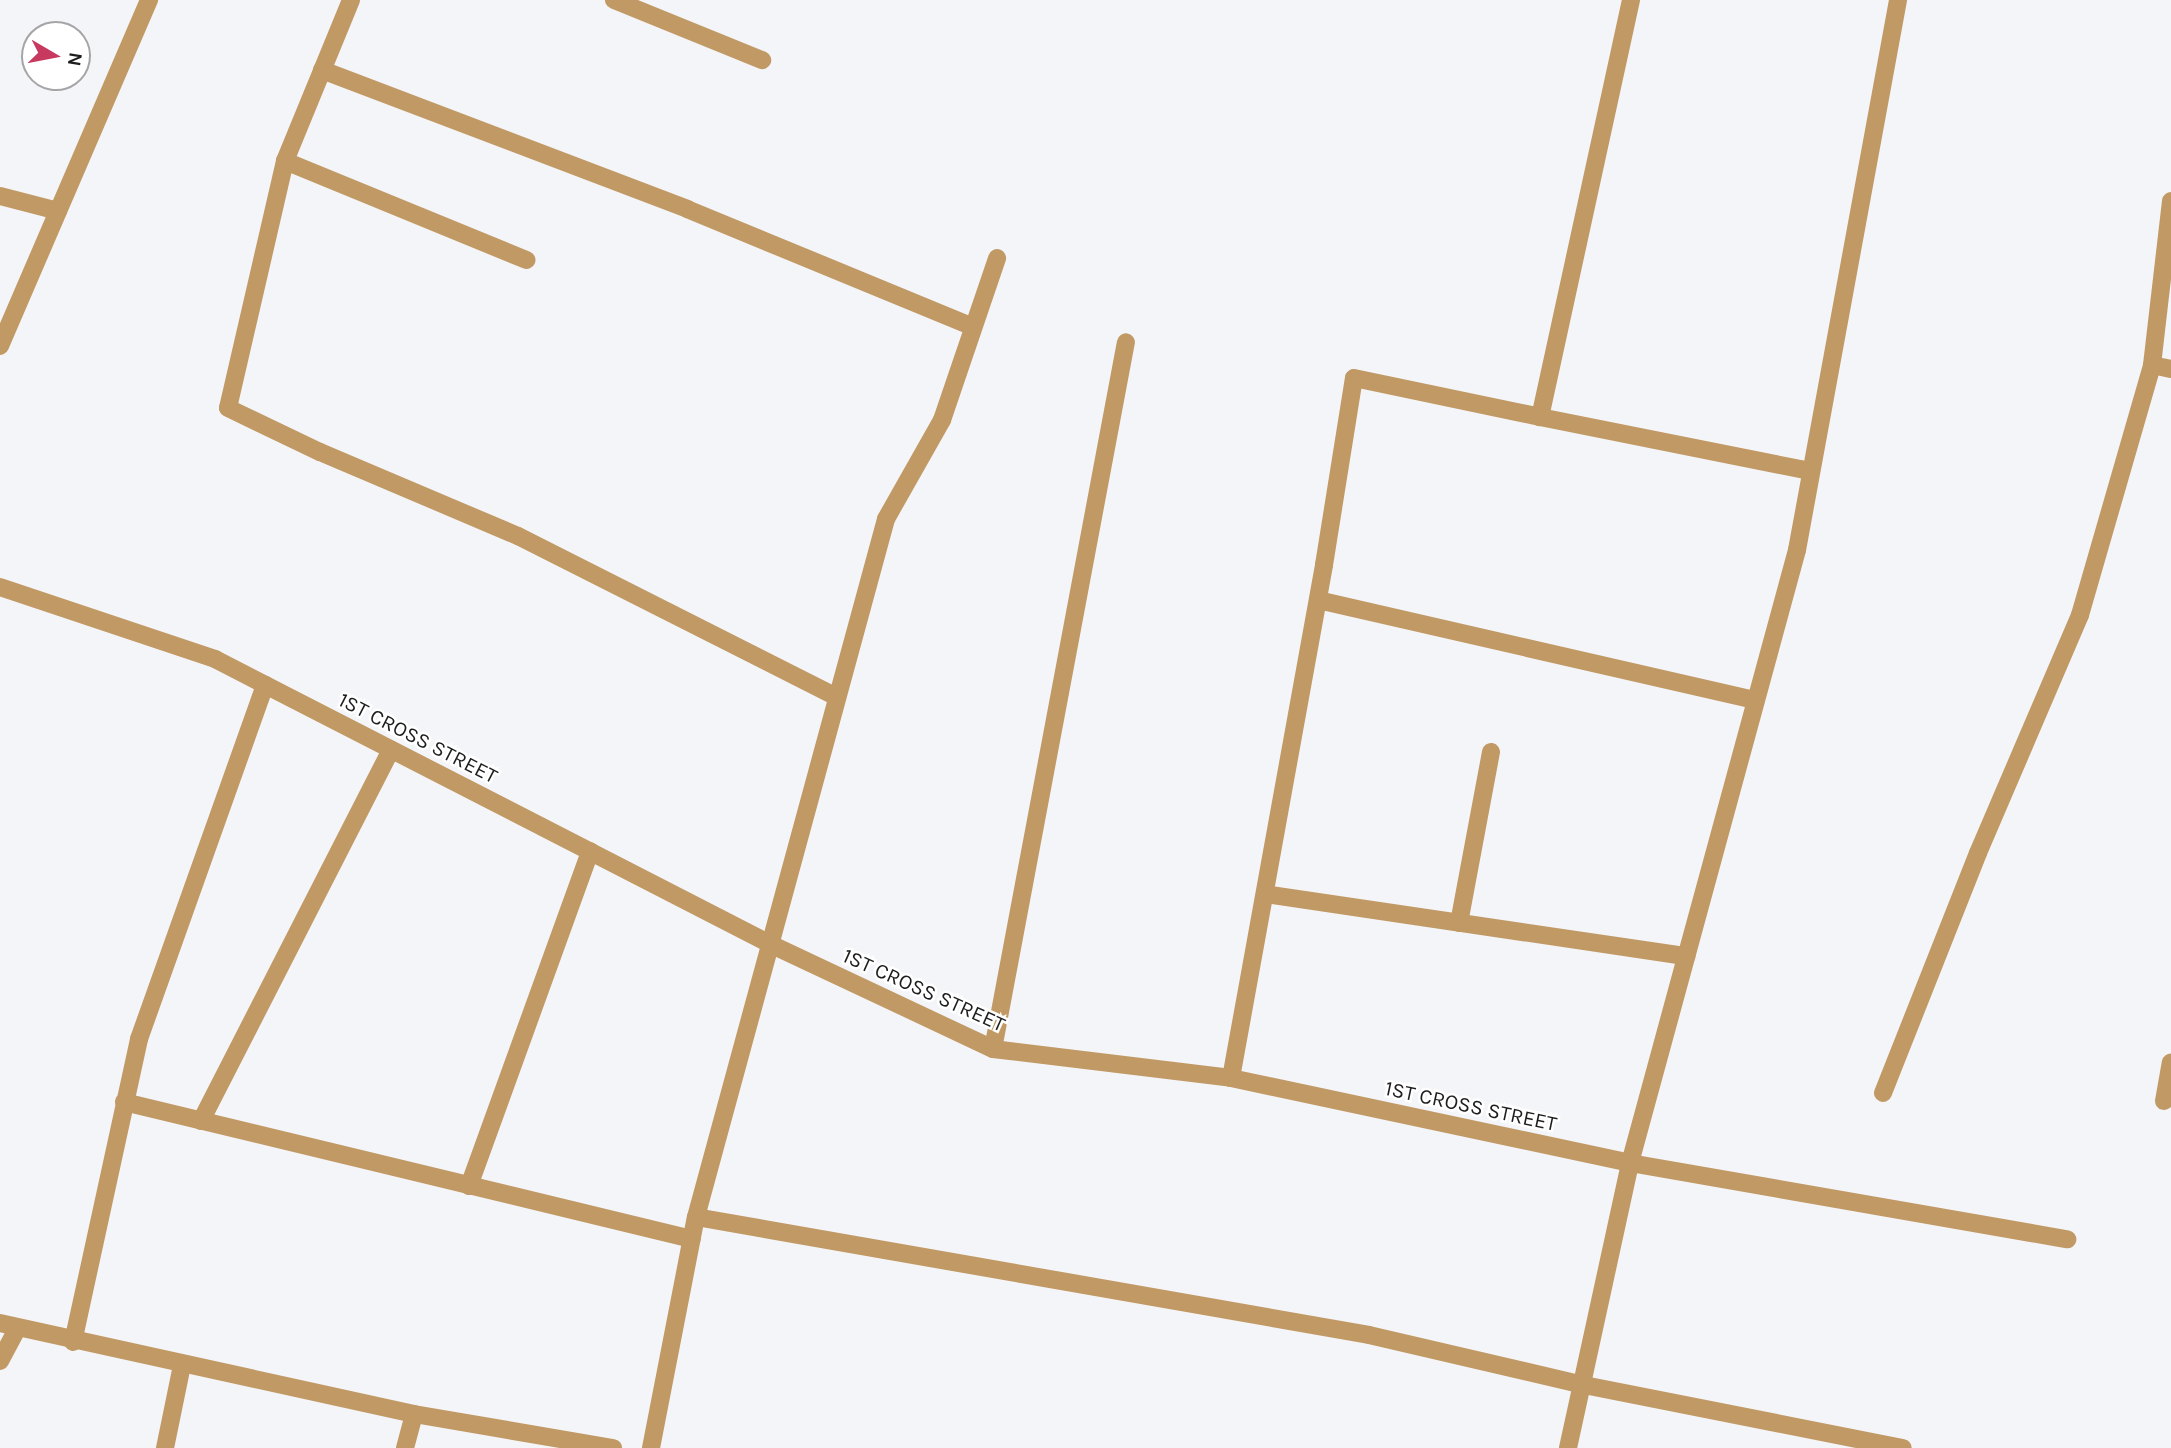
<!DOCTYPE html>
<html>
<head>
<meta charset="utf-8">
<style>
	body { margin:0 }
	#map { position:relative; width:2171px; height:1448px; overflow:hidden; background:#f4f5f8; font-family:Karla,sans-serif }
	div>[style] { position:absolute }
	.minor>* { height:18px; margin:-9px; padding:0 9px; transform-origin:9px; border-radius:9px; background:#c19965 }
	span { translate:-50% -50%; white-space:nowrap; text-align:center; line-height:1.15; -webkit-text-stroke:5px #fff; paint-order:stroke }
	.street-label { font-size:21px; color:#1d1d1e }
	.north { position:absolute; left:21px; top:21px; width:70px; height:70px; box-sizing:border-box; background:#fff; border:2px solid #a5a5a5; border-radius:50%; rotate:100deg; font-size:19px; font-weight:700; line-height:28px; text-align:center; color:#1d1d1e }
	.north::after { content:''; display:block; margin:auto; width:24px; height:32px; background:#c83960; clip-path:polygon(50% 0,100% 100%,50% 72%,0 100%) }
</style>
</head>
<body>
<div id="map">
	<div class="minor">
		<i style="left:351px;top:0;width:174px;rotate:112.3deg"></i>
		<i style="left:285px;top:161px;width:253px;rotate:103deg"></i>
		<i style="left:228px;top:408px;width:102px;rotate:25.6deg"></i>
		<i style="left:320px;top:452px;width:215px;rotate:23deg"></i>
		<i style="left:518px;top:536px;width:357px;rotate:26.8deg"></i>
		<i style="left:614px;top:0;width:160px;rotate:22.1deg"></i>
		<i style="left:1631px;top:0;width:427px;rotate:102.3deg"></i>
		<i style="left:1540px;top:417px;width:275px;rotate:11.3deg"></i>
		<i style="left:322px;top:70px;width:391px;rotate:20.8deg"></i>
		<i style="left:687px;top:209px;width:309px;rotate:22.4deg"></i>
		<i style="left:285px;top:161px;width:261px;rotate:22.3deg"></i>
		<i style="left:0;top:196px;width:60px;rotate:14.5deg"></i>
		<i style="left:2171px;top:201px;width:165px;rotate:96.6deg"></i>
		<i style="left:2152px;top:365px;width:19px;rotate:12deg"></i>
		<i style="left:0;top:346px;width:377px;rotate:-66.7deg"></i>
		<i style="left:0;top:587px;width:227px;rotate:18.5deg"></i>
		<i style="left:215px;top:659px;width:624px;rotate:27.18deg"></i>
		<i style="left:770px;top:944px;width:246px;rotate:25.2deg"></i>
		<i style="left:993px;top:1049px;width:240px;rotate:6.9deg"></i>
		<i style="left:1231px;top:1078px;width:408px;rotate:12deg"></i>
		<i style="left:1630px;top:1163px;width:444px;rotate:9.9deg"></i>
		<i style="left:1318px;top:600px;width:449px;rotate:12.9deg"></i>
		<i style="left:1265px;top:894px;width:426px;rotate:8.4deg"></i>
		<i style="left:1459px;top:923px;width:174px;rotate:-79.4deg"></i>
		<i style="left:993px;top:1049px;width:719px;rotate:-79.35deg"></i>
		<i style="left:1231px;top:1078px;width:521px;rotate:-79.72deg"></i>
		<i style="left:1324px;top:565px;width:189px;rotate:-80.9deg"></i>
		<i style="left:1354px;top:378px;width:190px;rotate:11.8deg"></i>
		<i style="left:1883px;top:1093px;width:258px;rotate:-68.4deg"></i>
		<i style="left:1978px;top:853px;width:259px;rotate:-66.8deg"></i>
		<i style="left:2080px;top:615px;width:260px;rotate:-73.9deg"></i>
		<i style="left:2164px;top:1101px;width:39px;rotate:-80deg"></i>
		<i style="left:124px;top:1102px;width:584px;rotate:13.56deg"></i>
		<i style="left:201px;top:1121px;width:417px;rotate:-62.9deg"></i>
		<i style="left:469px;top:1186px;width:356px;rotate:-70.1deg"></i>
		<i style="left:696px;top:1217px;width:683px;rotate:9.94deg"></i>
		<i style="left:1369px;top:1335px;width:216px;rotate:13.1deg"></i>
		<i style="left:1579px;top:1384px;width:330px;rotate:11.2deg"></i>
		<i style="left:0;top:1323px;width:424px;rotate:12.4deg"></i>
		<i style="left:414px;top:1414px;width:202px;rotate:9.7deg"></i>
		<i style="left:73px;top:1342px;width:310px;rotate:-77.7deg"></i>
		<i style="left:139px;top:1039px;width:376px;rotate:-70.4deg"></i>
		<i style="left:0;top:1361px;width:36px;rotate:-62deg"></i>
		<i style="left:165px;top:1448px;width:85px;rotate:-78.4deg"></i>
		<i style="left:405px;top:1448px;width:35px;rotate:-75deg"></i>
		<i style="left:651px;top:1448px;width:235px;rotate:-79deg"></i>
		<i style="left:696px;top:1217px;width:723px;rotate:-74.77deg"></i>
		<i style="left:886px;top:519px;width:114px;rotate:-60.5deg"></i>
		<i style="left:942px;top:420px;width:171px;rotate:-71.2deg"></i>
		<i style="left:1568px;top:1448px;width:292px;rotate:-77.7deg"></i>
		<i style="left:1630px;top:1163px;width:635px;rotate:-74.76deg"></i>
		<i style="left:1797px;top:550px;width:559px;rotate:-79.59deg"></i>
	</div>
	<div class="street-label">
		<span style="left:418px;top:738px;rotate:27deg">1ST CROSS STREET</span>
		<span style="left:924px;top:990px;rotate:24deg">1ST CROSS STREET</span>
		<span style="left:1471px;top:1106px;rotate:12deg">1ST CROSS STREET</span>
	</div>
	<div class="north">N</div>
</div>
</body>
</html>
